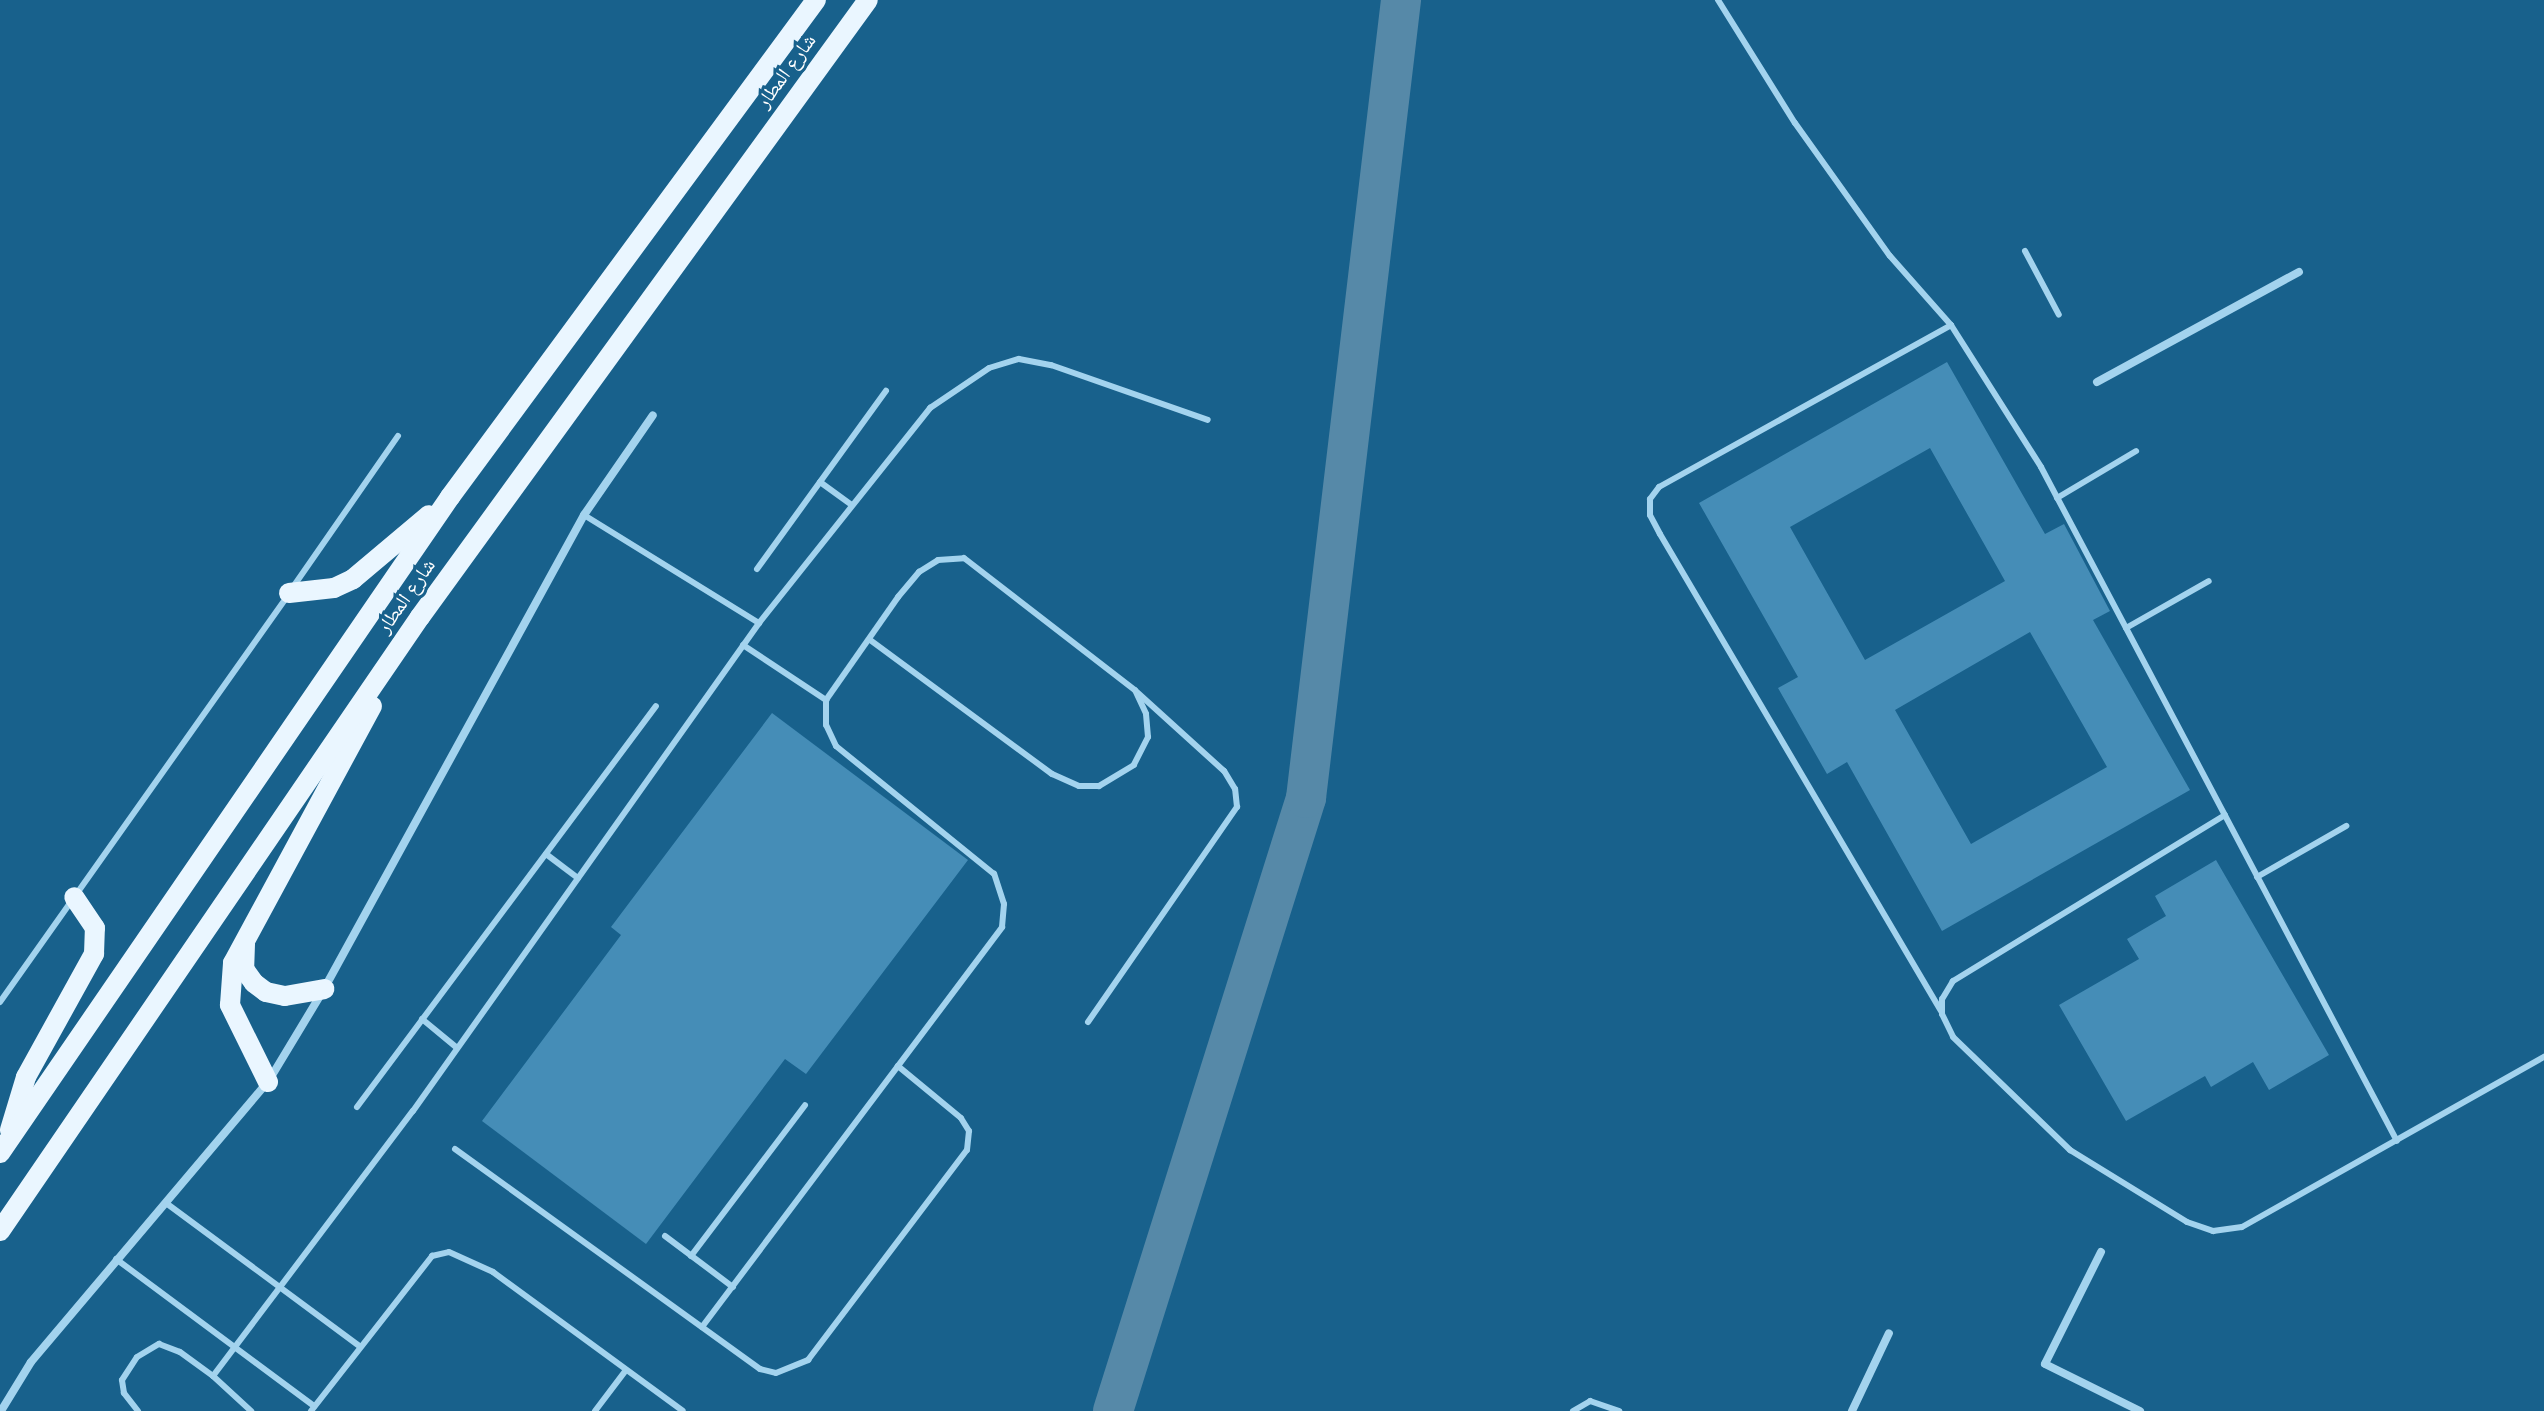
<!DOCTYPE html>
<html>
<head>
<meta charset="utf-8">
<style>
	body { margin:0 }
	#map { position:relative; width:2544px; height:1411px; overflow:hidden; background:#18618c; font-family:Figtree,"Noto Naskh Arabic",sans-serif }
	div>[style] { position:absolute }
	.river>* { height:40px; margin:-20px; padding:0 20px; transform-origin:20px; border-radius:20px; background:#5689a8 }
	.building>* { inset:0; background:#458db7 }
	.lane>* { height:6px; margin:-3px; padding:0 3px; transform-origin:3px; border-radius:3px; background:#a3d3ee }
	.street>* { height:8px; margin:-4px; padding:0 4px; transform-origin:4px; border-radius:4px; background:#a3d3ee }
	.primary>* { height:20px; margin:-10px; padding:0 10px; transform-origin:10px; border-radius:10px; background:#eaf6ff }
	span { translate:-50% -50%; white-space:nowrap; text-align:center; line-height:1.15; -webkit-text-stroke:6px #18618c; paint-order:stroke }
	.street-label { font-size:20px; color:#fff }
</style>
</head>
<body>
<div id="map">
	<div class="river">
		<i style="left:1113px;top:1411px;width:643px;rotate:-72.52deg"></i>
		<i style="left:1306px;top:798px;width:804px;rotate:-83.21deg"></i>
	</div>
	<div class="building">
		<i style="clip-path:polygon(evenodd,1947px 362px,2045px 534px,2064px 524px,2072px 539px,2110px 611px,2093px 620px,2190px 790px,1942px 931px,1847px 762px,1827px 774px,1778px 688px,1798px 677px,1699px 503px,1947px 362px,1930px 448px,2005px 581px,1865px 660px,1790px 527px,1930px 448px,1947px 362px,2030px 632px,2107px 767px,1971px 844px,1895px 710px,2030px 632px)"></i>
		<i style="clip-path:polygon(772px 713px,968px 860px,806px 1074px,785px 1059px,646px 1244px,482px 1121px,621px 935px,611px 927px)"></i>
		<i style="clip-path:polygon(2216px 860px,2329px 1055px,2269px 1090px,2253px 1062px,2211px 1087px,2205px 1076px,2126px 1121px,2059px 1005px,2139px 959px,2127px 939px,2166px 916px,2155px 896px)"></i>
	</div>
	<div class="lane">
		<i style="left:1718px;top:0;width:145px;rotate:58deg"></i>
		<i style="left:1795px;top:123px;width:163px;rotate:54.5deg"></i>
		<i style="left:1890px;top:256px;width:92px;rotate:48.5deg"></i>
		<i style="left:1951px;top:325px;width:168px;rotate:57.6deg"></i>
		<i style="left:2041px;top:467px;width:762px;rotate:62.16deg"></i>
		<i style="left:2025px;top:251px;width:72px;rotate:62deg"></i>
		<i style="left:820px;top:482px;width:39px;rotate:36deg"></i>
		<i style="left:2057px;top:498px;width:92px;rotate:-30.7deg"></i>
		<i style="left:584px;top:515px;width:206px;rotate:31.7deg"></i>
		<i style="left:757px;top:569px;width:220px;rotate:-54.1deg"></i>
		<i style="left:293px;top:587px;width:184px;rotate:-55.2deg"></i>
		<i style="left:2126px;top:628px;width:95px;rotate:-29.5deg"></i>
		<i style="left:743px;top:645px;width:100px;rotate:33.5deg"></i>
		<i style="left:2225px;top:815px;width:319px;rotate:148.6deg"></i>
		<i style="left:1953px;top:981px;width:21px;rotate:121deg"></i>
		<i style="left:1942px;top:999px;width:15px;rotate:90deg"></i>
		<i style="left:1942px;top:1014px;width:25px;rotate:64deg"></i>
		<i style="left:1953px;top:1037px;width:163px;rotate:44deg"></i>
		<i style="left:2070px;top:1150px;width:137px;rotate:31.6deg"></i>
		<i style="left:2187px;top:1222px;width:28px;rotate:19deg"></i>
		<i style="left:2213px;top:1231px;width:29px;rotate:-8deg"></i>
		<i style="left:2242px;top:1227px;width:347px;rotate:-29.4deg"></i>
		<i style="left:546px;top:854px;width:40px;rotate:37deg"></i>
		<i style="left:2257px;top:877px;width:103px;rotate:-29.8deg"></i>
		<i style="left:0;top:1002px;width:496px;rotate:-54.7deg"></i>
		<i style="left:1941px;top:1011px;width:554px;rotate:-120.5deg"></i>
		<i style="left:1660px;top:534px;width:21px;rotate:-118deg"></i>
		<i style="left:1650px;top:515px;width:16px;rotate:-90deg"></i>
		<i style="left:1650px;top:499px;width:15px;rotate:-53deg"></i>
		<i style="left:1659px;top:487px;width:334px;rotate:-29deg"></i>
		<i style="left:422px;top:1019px;width:45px;rotate:39.6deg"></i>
		<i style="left:1088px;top:1022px;width:262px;rotate:-55.3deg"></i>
		<i style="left:1237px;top:807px;width:18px;rotate:-96deg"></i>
		<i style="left:1235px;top:789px;width:21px;rotate:-121deg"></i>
		<i style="left:1224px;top:771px;width:118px;rotate:-137.8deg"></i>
		<i style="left:357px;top:1107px;width:500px;rotate:-53.29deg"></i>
		<i style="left:455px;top:1149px;width:376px;rotate:35.8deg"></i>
		<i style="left:760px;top:1369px;width:16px;rotate:14deg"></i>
		<i style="left:776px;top:1373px;width:35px;rotate:-22deg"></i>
		<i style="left:808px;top:1360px;width:263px;rotate:-52.9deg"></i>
		<i style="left:967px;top:1150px;width:19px;rotate:-84deg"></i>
		<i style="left:969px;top:1131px;width:15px;rotate:-122deg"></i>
		<i style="left:961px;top:1118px;width:82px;rotate:-140.5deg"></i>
		<i style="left:166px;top:1203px;width:240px;rotate:36.5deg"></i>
		<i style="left:665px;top:1236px;width:85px;rotate:36.9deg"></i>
		<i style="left:691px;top:1256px;width:189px;rotate:-52.9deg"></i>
		<i style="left:116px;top:1259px;width:247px;rotate:36.6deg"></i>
		<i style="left:702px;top:1327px;width:500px;rotate:-53.1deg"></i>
		<i style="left:1002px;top:927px;width:23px;rotate:-85deg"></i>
		<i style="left:1004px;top:904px;width:32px;rotate:-108deg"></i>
		<i style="left:994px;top:874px;width:203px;rotate:-141deg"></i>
		<i style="left:836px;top:746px;width:23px;rotate:-115deg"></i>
		<i style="left:826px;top:725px;width:25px;rotate:-90deg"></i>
		<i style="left:826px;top:700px;width:126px;rotate:-55deg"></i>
		<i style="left:898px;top:597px;width:33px;rotate:-50deg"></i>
		<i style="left:919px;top:572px;width:22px;rotate:-32deg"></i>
		<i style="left:938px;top:560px;width:26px;rotate:-4deg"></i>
		<i style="left:964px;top:558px;width:216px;rotate:37.7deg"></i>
		<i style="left:1135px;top:690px;width:26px;rotate:65deg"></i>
		<i style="left:1146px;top:714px;width:23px;rotate:85deg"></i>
		<i style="left:1148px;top:737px;width:31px;rotate:117deg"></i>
		<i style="left:1134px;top:765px;width:41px;rotate:149deg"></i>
		<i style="left:1099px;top:786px;width:20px;rotate:180deg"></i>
		<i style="left:1079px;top:786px;width:30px;rotate:-156deg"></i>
		<i style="left:1052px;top:774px;width:227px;rotate:-143.6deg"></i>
		<i style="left:213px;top:1376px;width:332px;rotate:-53deg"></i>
		<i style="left:413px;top:1111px;width:598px;rotate:-54.66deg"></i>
		<i style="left:759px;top:623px;width:275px;rotate:-51.5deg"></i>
		<i style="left:930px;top:408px;width:71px;rotate:-34.1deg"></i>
		<i style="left:989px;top:368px;width:31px;rotate:-17deg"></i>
		<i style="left:1019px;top:359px;width:33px;rotate:11deg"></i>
		<i style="left:1051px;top:365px;width:166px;rotate:19.3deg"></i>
		<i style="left:138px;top:1411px;width:23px;rotate:-128deg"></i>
		<i style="left:124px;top:1393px;width:13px;rotate:-99deg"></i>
		<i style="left:122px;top:1380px;width:27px;rotate:-57deg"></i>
		<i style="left:137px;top:1357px;width:26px;rotate:-31deg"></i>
		<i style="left:159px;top:1344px;width:22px;rotate:21deg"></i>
		<i style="left:180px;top:1352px;width:41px;rotate:36deg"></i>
		<i style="left:213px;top:1376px;width:52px;rotate:42.6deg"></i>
		<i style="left:311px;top:1411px;width:197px;rotate:-52deg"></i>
		<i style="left:432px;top:1256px;width:17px;rotate:-13deg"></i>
		<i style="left:449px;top:1252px;width:48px;rotate:24.4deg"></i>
		<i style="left:493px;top:1272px;width:235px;rotate:36.2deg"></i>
		<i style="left:595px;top:1411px;width:51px;rotate:-52.9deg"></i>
		<i style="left:1573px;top:1411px;width:20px;rotate:-30deg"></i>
		<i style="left:1590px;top:1401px;width:31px;rotate:19deg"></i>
	</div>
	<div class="street">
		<i style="left:2097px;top:382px;width:230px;rotate:-28.6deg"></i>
		<i style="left:2101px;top:1252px;width:125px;rotate:116.6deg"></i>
		<i style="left:2045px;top:1364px;width:106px;rotate:26.3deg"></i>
		<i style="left:1px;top:1411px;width:57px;rotate:-58.5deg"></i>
		<i style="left:31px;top:1362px;width:367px;rotate:-49.8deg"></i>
		<i style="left:268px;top:1082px;width:109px;rotate:-58.9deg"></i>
		<i style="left:324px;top:989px;width:541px;rotate:-61.25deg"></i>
		<i style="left:584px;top:515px;width:121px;rotate:-55.4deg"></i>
		<i style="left:1852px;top:1411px;width:86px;rotate:-64.6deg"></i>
	</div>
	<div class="primary">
		<i style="left:289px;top:593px;width:45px;rotate:-6.3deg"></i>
		<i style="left:334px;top:588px;width:21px;rotate:-25deg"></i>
		<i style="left:353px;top:579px;width:99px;rotate:-40.1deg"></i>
		<i style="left:245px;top:944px;width:25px;rotate:92deg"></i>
		<i style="left:244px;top:969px;width:17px;rotate:54deg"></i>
		<i style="left:254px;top:983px;width:15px;rotate:37deg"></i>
		<i style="left:266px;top:992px;width:19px;rotate:12deg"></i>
		<i style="left:285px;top:996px;width:40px;rotate:-10deg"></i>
		<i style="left:268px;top:1082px;width:86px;rotate:-116.3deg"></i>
		<i style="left:230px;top:1005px;width:42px;rotate:-85.9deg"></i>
		<i style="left:233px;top:963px;width:292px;rotate:-61.6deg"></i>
		<i style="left:10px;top:1130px;width:55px;rotate:-73.2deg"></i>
		<i style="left:26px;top:1077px;width:141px;rotate:-61.1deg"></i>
		<i style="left:94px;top:954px;width:26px;rotate:-88deg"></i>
		<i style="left:95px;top:928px;width:37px;rotate:-124deg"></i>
		<i style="left:0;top:1153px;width:796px;rotate:-55.55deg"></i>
		<i style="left:450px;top:497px;width:617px;rotate:-53.63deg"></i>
		<i style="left:0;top:1231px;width:744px;rotate:-55.63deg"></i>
		<i style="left:420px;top:617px;width:762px;rotate:-54.02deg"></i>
	</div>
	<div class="street-label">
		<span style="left:786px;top:71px;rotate:-54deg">شارع المطار</span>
		<span style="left:406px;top:596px;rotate:-55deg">شارع المطار</span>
	</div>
</div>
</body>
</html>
